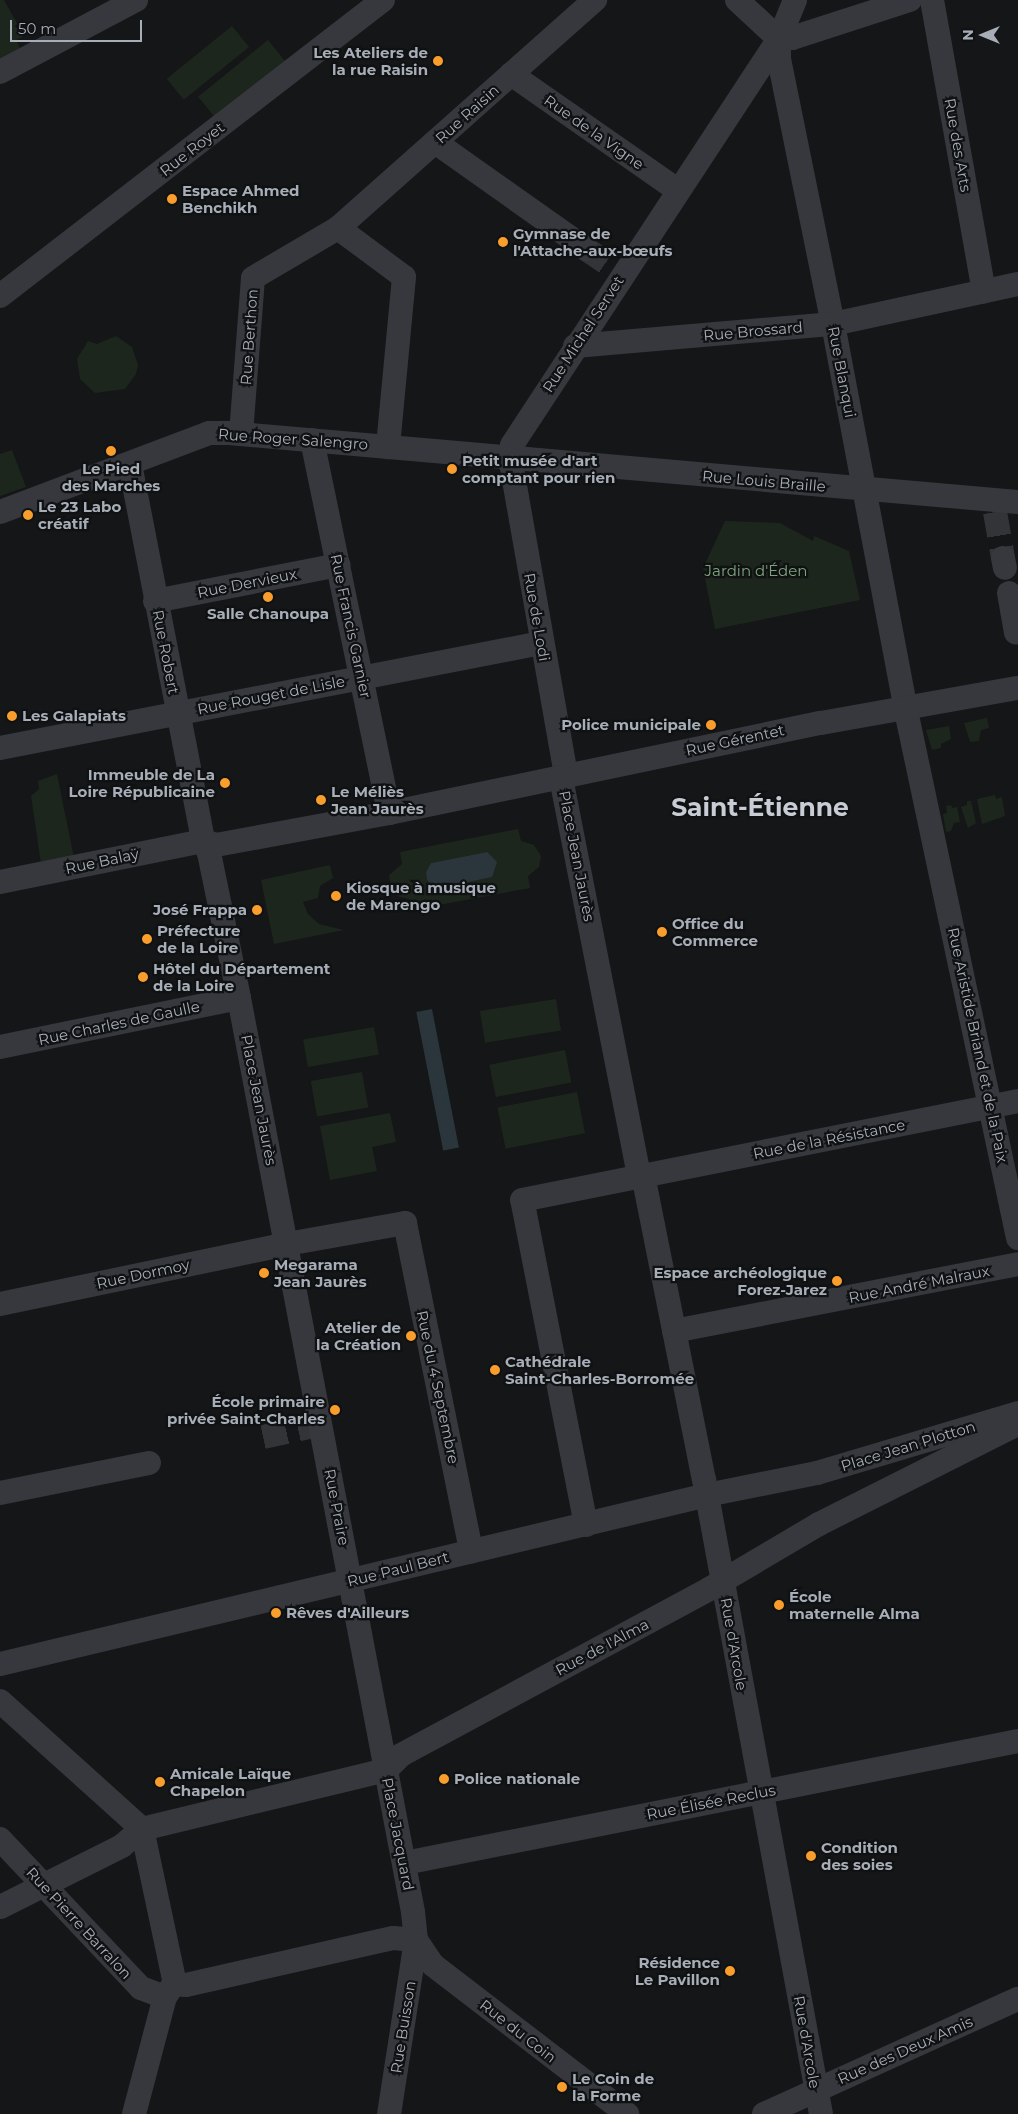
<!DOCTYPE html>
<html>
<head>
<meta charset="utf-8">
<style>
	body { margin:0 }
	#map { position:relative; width:1018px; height:2114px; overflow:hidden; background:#151617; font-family:Montserrat,sans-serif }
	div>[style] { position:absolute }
	.green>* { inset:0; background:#1d261d; transform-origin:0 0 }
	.water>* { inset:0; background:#2b363c; transform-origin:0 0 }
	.minor-tunnel>* { height:24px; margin-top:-12px; transform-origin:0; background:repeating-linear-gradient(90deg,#323437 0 24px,transparent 0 36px) }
	.minor>* { height:24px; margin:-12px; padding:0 12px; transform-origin:12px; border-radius:12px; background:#36383d }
	.dots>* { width:14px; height:14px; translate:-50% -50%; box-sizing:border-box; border:2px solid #101112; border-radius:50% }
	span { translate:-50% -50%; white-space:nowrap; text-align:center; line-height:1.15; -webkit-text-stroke:4.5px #101112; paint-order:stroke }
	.poi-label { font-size:15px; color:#a7aeb8; font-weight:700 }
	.right { translate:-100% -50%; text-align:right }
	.left { translate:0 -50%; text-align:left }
	.street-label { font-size:15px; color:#a7aeb8 }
	.park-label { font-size:15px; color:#7fa47d }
	.town-label { font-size:25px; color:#c8ccd4; font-weight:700 }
	.north { position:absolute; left:958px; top:10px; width:50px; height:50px; -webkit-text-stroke:4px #101112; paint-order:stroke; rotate:270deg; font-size:14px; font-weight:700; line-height:20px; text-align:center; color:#a7aeb8 }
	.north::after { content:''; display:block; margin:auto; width:18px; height:22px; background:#a7aeb8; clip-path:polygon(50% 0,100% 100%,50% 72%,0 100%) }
	.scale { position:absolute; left:10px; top:20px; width:132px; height:22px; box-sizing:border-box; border:2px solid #a7aeb8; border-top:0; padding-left:6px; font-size:15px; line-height:18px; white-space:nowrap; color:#a7aeb8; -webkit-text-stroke:4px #101112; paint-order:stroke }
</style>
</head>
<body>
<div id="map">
	<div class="green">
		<i style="clip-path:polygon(0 0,4px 0,24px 36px,16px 40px,21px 50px,0 61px)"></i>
		<i style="left:232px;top:26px;width:27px;height:84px;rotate:51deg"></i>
		<i style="left:268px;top:40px;width:27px;height:90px;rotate:51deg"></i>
		<i style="clip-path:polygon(116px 336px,132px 347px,138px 365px,136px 374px,125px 389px,95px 393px,80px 379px,77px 359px,88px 341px,97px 344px)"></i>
		<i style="clip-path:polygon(12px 450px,26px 487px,0 496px,0 454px)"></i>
		<i style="clip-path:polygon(725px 521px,780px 523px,813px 541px,814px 536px,849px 551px,860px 600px,715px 629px,703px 568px)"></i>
		<i style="clip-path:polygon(987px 718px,989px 728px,981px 730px,979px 741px,970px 742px,964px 723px)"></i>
		<i style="clip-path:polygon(949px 726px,951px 739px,941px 744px,941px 748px,932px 750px,926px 730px)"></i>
		<i style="clip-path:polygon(57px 774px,74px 858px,41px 864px,31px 796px,39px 789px,38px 781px)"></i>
		<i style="clip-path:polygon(995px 795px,996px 799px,1002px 797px,1005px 816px,982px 824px,977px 799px)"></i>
		<i style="clip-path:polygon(967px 801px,971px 801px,976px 823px,968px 828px,961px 807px,967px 805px)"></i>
		<i style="clip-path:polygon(951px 805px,952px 808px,957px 807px,960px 822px,954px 823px,951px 831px,946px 832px,943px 814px,947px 813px,946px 806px)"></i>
		<i style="clip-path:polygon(evenodd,518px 829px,521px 841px,534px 845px,541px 856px,539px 867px,528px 876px,530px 888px,411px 910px,409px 899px,397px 896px,391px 890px,389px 875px,402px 864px,400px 852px,518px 829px,487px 852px,492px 877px,436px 888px,427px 880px,426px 872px,431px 863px,487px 852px)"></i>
		<i style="clip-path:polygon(330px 865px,333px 878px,320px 886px,318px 898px,303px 902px,308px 914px,319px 924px,344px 930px,274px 944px,261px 880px)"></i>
		<i style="left:556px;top:999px;width:32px;height:77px;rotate:81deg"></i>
		<i style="left:374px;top:1027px;width:28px;height:72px;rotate:80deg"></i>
		<i style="left:565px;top:1050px;width:33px;height:77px;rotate:79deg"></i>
		<i style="left:362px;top:1072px;width:36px;height:52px;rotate:80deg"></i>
		<i style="left:577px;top:1092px;width:42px;height:81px;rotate:79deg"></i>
		<i style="clip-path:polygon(390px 1113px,396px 1142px,372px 1147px,377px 1171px,330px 1180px,320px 1126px)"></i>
	</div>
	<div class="water">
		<i style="clip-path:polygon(487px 852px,497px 862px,492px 877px,436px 889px,427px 880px,426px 872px,431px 863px)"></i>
		<i style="left:432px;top:1009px;width:141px;height:16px;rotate:79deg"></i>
	</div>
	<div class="minor-tunnel">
		<i style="left:586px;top:249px;width:34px;rotate:34deg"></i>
		<i style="left:995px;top:512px;width:47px;rotate:80.1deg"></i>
		<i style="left:263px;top:1437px;width:47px;rotate:-12.3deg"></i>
	</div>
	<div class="minor">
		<i style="left:737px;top:0;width:57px;rotate:42.9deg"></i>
		<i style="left:932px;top:0;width:296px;rotate:79.9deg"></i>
		<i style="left:779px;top:39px;width:20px;rotate:90deg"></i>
		<i style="left:779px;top:59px;width:270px;rotate:78.5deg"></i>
		<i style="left:833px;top:324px;width:389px;rotate:79.3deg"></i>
		<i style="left:905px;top:706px;width:544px;rotate:78.01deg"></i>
		<i style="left:779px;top:39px;width:13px;rotate:-4deg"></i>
		<i style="left:792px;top:38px;width:124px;rotate:-17.9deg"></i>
		<i style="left:0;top:72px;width:154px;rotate:-27.9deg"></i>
		<i style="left:511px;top:74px;width:203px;rotate:34.9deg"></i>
		<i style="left:435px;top:142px;width:185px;rotate:35.3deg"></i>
		<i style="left:338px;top:228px;width:82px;rotate:36.6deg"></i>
		<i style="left:404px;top:277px;width:171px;rotate:95.4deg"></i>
		<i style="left:0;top:296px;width:484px;rotate:-37.7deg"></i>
		<i style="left:575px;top:346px;width:259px;rotate:-4.9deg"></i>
		<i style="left:833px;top:324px;width:189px;rotate:-12.2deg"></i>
		<i style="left:241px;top:434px;width:156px;rotate:-85.6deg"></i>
		<i style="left:253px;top:278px;width:99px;rotate:-30.5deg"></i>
		<i style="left:338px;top:228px;width:344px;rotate:-41.6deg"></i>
		<i style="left:312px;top:440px;width:381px;rotate:78.3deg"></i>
		<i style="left:130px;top:464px;width:384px;rotate:79deg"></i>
		<i style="left:203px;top:841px;width:13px;rotate:63deg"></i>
		<i style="left:209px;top:853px;width:148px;rotate:78.3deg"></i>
		<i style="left:239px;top:998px;width:930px;rotate:79.22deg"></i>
		<i style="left:413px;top:1912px;width:28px;rotate:84deg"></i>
		<i style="left:416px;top:1940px;width:176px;rotate:98.8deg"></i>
		<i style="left:0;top:512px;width:223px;rotate:-20.7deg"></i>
		<i style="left:209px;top:433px;width:20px"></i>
		<i style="left:229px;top:433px;width:792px;rotate:5deg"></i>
		<i style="left:1003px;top:558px;width:10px;rotate:79deg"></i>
		<i style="left:1009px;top:593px;width:40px;rotate:80deg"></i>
		<i style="left:155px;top:601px;width:187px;rotate:-11.1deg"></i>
		<i style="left:0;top:748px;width:551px;rotate:-10.98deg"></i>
		<i style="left:566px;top:775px;width:322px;rotate:-100deg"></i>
		<i style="left:510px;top:458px;width:13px;rotate:-81deg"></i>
		<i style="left:512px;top:445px;width:486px;rotate:-56.7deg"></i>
		<i style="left:779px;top:39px;width:42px;rotate:-67.7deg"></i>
		<i style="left:566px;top:775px;width:9px;rotate:117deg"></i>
		<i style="left:562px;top:783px;width:401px;rotate:78.9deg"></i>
		<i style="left:203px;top:841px;width:14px;rotate:17deg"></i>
		<i style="left:216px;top:845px;width:176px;rotate:-10.5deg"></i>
		<i style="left:389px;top:813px;width:441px;rotate:-11.8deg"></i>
		<i style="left:821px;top:723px;width:200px;rotate:-10.1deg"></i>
		<i style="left:0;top:882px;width:207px;rotate:-11.4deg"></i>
		<i style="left:0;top:1047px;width:244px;rotate:-11.6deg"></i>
		<i style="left:639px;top:1177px;width:6px;rotate:31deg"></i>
		<i style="left:644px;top:1180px;width:305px;rotate:78.7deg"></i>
		<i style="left:704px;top:1479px;width:646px;rotate:79.56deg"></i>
		<i style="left:0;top:1304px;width:293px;rotate:-11.8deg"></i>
		<i style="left:287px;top:1244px;width:120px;rotate:-10.1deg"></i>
		<i style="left:405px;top:1223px;width:335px;rotate:78.6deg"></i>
		<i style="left:674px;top:1331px;width:350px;rotate:-11deg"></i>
		<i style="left:0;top:1493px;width:152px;rotate:-11.4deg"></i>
		<i style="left:586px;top:1525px;width:331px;rotate:-101.1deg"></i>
		<i style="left:522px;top:1200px;width:506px;rotate:-11.29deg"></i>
		<i style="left:0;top:1664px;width:727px;rotate:-13.44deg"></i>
		<i style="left:707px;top:1495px;width:112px;rotate:-11.3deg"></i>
		<i style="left:817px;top:1473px;width:210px;rotate:-16.6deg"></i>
		<i style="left:0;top:1701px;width:191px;rotate:42deg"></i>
		<i style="left:142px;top:1829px;width:26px;rotate:140deg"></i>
		<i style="left:122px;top:1846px;width:136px;rotate:153.4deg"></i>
		<i style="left:0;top:1839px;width:205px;rotate:46.6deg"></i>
		<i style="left:141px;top:1988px;width:26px;rotate:21deg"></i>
		<i style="left:405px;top:1863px;width:625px;rotate:-11.26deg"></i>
		<i style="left:416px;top:1940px;width:30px;rotate:56deg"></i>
		<i style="left:433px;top:1965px;width:245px;rotate:37.5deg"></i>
		<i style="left:175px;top:1984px;width:158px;rotate:-102deg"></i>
		<i style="left:142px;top:1829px;width:251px;rotate:-13.6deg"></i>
		<i style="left:386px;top:1770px;width:21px;rotate:-45deg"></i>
		<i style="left:401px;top:1755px;width:350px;rotate:-28.3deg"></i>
		<i style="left:709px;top:1589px;width:128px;rotate:-30.6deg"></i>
		<i style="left:819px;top:1524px;width:223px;rotate:-26.7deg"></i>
		<i style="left:175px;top:1984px;width:11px;rotate:5deg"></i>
		<i style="left:186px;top:1985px;width:212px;rotate:-12.8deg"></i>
		<i style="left:393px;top:1938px;width:23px;rotate:5deg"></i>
		<i style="left:134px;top:2114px;width:121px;rotate:-75.2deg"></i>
		<i style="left:165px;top:1997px;width:14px;rotate:-56deg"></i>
		<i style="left:764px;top:2114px;width:279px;rotate:-24.4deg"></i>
	</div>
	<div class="dots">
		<i style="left:438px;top:61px;background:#f99e2c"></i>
		<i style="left:172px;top:199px;background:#f99e2c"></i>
		<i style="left:503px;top:242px;background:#f99e2c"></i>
		<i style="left:111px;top:451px;background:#f99e2c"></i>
		<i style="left:452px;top:469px;background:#f99e2c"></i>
		<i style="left:28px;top:515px;background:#f99e2c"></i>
		<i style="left:268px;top:597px;background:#f99e2c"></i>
		<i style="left:12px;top:716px;background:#f99e2c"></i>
		<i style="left:711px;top:725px;background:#f99e2c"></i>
		<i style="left:225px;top:783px;background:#f99e2c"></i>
		<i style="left:321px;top:800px;background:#f99e2c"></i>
		<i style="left:336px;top:896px;background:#f99e2c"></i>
		<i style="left:257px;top:910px;background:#f99e2c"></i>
		<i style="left:662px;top:932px;background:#f99e2c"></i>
		<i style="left:147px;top:939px;background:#f99e2c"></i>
		<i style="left:143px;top:977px;background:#f99e2c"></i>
		<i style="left:264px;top:1273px;background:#f99e2c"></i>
		<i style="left:837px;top:1281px;background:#f99e2c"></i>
		<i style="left:411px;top:1336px;background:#f99e2c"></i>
		<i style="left:495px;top:1370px;background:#f99e2c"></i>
		<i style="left:335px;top:1410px;background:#f99e2c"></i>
		<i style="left:779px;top:1605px;background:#f99e2c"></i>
		<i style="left:276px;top:1613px;background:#f99e2c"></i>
		<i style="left:444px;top:1779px;background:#f99e2c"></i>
		<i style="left:160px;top:1782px;background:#f99e2c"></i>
		<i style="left:811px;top:1856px;background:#f99e2c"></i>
		<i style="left:730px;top:1971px;background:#f99e2c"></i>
		<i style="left:562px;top:2087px;background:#f99e2c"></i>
	</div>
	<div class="poi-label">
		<span class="right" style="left:428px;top:61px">Les Ateliers de<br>la rue Raisin</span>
		<span class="left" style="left:182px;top:199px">Espace Ahmed<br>Benchikh</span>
		<span class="left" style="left:513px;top:242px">Gymnase de<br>l'Attache-aux-bœufs</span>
		<span class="left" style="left:462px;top:469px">Petit musée d'art<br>comptant pour rien</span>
		<span style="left:111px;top:477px">Le Pied<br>des Marches</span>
		<span class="left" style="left:38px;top:515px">Le 23 Labo<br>créatif</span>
		<span style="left:268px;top:614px">Salle Chanoupa</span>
		<span class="left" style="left:22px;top:716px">Les Galapiats</span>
		<span class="right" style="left:701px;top:725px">Police municipale</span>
		<span class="right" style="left:215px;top:783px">Immeuble de La<br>Loire Républicaine</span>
		<span class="left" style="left:331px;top:800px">Le Méliès<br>Jean Jaurès</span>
		<span class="left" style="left:346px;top:896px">Kiosque à musique<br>de Marengo</span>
		<span class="right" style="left:247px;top:910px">José Frappa</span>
		<span class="left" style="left:672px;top:932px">Office du<br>Commerce</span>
		<span class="left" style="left:157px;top:939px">Préfecture<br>de la Loire</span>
		<span class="left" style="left:153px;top:977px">Hôtel du Département<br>de la Loire</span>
		<span class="left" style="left:274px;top:1273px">Megarama<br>Jean Jaurès</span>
		<span class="right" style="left:827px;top:1281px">Espace archéologique<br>Forez-Jarez</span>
		<span class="right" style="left:401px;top:1336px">Atelier de<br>la Création</span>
		<span class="left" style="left:505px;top:1370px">Cathédrale<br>Saint-Charles-Borromée</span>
		<span class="right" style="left:325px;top:1410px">École primaire<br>privée Saint-Charles</span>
		<span class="left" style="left:789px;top:1605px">École<br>maternelle Alma</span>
		<span class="left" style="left:286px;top:1613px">Rêves d'Ailleurs</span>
		<span class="left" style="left:170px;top:1782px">Amicale Laïque<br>Chapelon</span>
		<span class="left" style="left:454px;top:1779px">Police nationale</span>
		<span class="left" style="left:821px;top:1856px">Condition<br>des soies</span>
		<span class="right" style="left:720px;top:1971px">Résidence<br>Le Pavillon</span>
		<span class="left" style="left:572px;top:2087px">Le Coin de<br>la Forme</span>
	</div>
	<div class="street-label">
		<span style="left:467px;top:114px;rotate:-42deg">Rue Raisin</span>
		<span style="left:594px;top:132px;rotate:35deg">Rue de la Vigne</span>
		<span style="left:958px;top:145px;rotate:80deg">Rue des Arts</span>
		<span style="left:192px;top:149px;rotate:-38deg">Rue Royet</span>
		<span style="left:753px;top:331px;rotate:-5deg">Rue Brossard</span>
		<span style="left:583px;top:334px;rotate:-57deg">Rue Michel Servet</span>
		<span style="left:249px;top:337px;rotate:-86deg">Rue Berthon</span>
		<span style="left:842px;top:372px;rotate:79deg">Rue Blanqui</span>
		<span style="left:293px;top:439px;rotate:4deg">Rue Roger Salengro</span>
		<span style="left:764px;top:481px;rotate:5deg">Rue Louis Braille</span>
		<span style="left:247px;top:583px;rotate:-11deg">Rue Dervieux</span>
		<span style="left:537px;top:617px;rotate:80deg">Rue de Lodi</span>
		<span style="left:351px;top:626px;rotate:78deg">Rue Francis Garnier</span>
		<span style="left:166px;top:652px;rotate:79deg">Rue Robert</span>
		<span style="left:271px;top:695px;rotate:-11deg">Rue Rouget de Lisle</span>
		<span style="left:735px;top:740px;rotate:-12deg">Rue Gérentet</span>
		<span style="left:577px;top:856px;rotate:79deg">Place Jean Jaurès</span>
		<span style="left:102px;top:861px;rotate:-12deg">Rue Balaÿ</span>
		<span style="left:119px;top:1023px;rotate:-12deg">Rue Charles de Gaulle</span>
		<span style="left:978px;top:1045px;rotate:78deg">Rue Aristide Briand et de la Paix</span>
		<span style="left:259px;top:1100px;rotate:79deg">Place Jean Jaurès</span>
		<span style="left:829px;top:1139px;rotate:-11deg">Rue de la Résistance</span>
		<span style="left:143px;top:1274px;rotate:-12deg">Rue Dormoy</span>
		<span style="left:919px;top:1284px;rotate:-11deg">Rue André Malraux</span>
		<span style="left:438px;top:1387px;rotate:78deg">Rue du 4 Septembre</span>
		<span style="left:908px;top:1446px;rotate:-17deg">Place Jean Plotton</span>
		<span style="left:337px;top:1507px;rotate:79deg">Rue Praire</span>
		<span style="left:398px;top:1569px;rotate:-14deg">Rue Paul Bert</span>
		<span style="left:734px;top:1644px;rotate:80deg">Rue d'Arcole</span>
		<span style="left:602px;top:1647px;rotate:-28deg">Rue de l'Alma</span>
		<span style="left:711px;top:1802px;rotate:-11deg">Rue Élisée Reclus</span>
		<span style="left:398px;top:1834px;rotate:79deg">Place Jacquard</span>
		<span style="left:79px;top:1923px;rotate:47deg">Rue Pierre Barralon</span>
		<span style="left:403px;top:2027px;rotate:-81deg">Rue Buisson</span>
		<span style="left:518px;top:2031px;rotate:38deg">Rue du Coin</span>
		<span style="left:807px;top:2042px;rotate:80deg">Rue d'Arcole</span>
		<span style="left:905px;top:2050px;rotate:-24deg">Rue des Deux Amis</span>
	</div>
	<div class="park-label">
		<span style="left:756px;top:571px">Jardin d'Éden</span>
	</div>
	<div class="town-label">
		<span style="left:760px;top:807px">Saint-Étienne</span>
	</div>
	<div class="north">N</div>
	<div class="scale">50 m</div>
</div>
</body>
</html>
